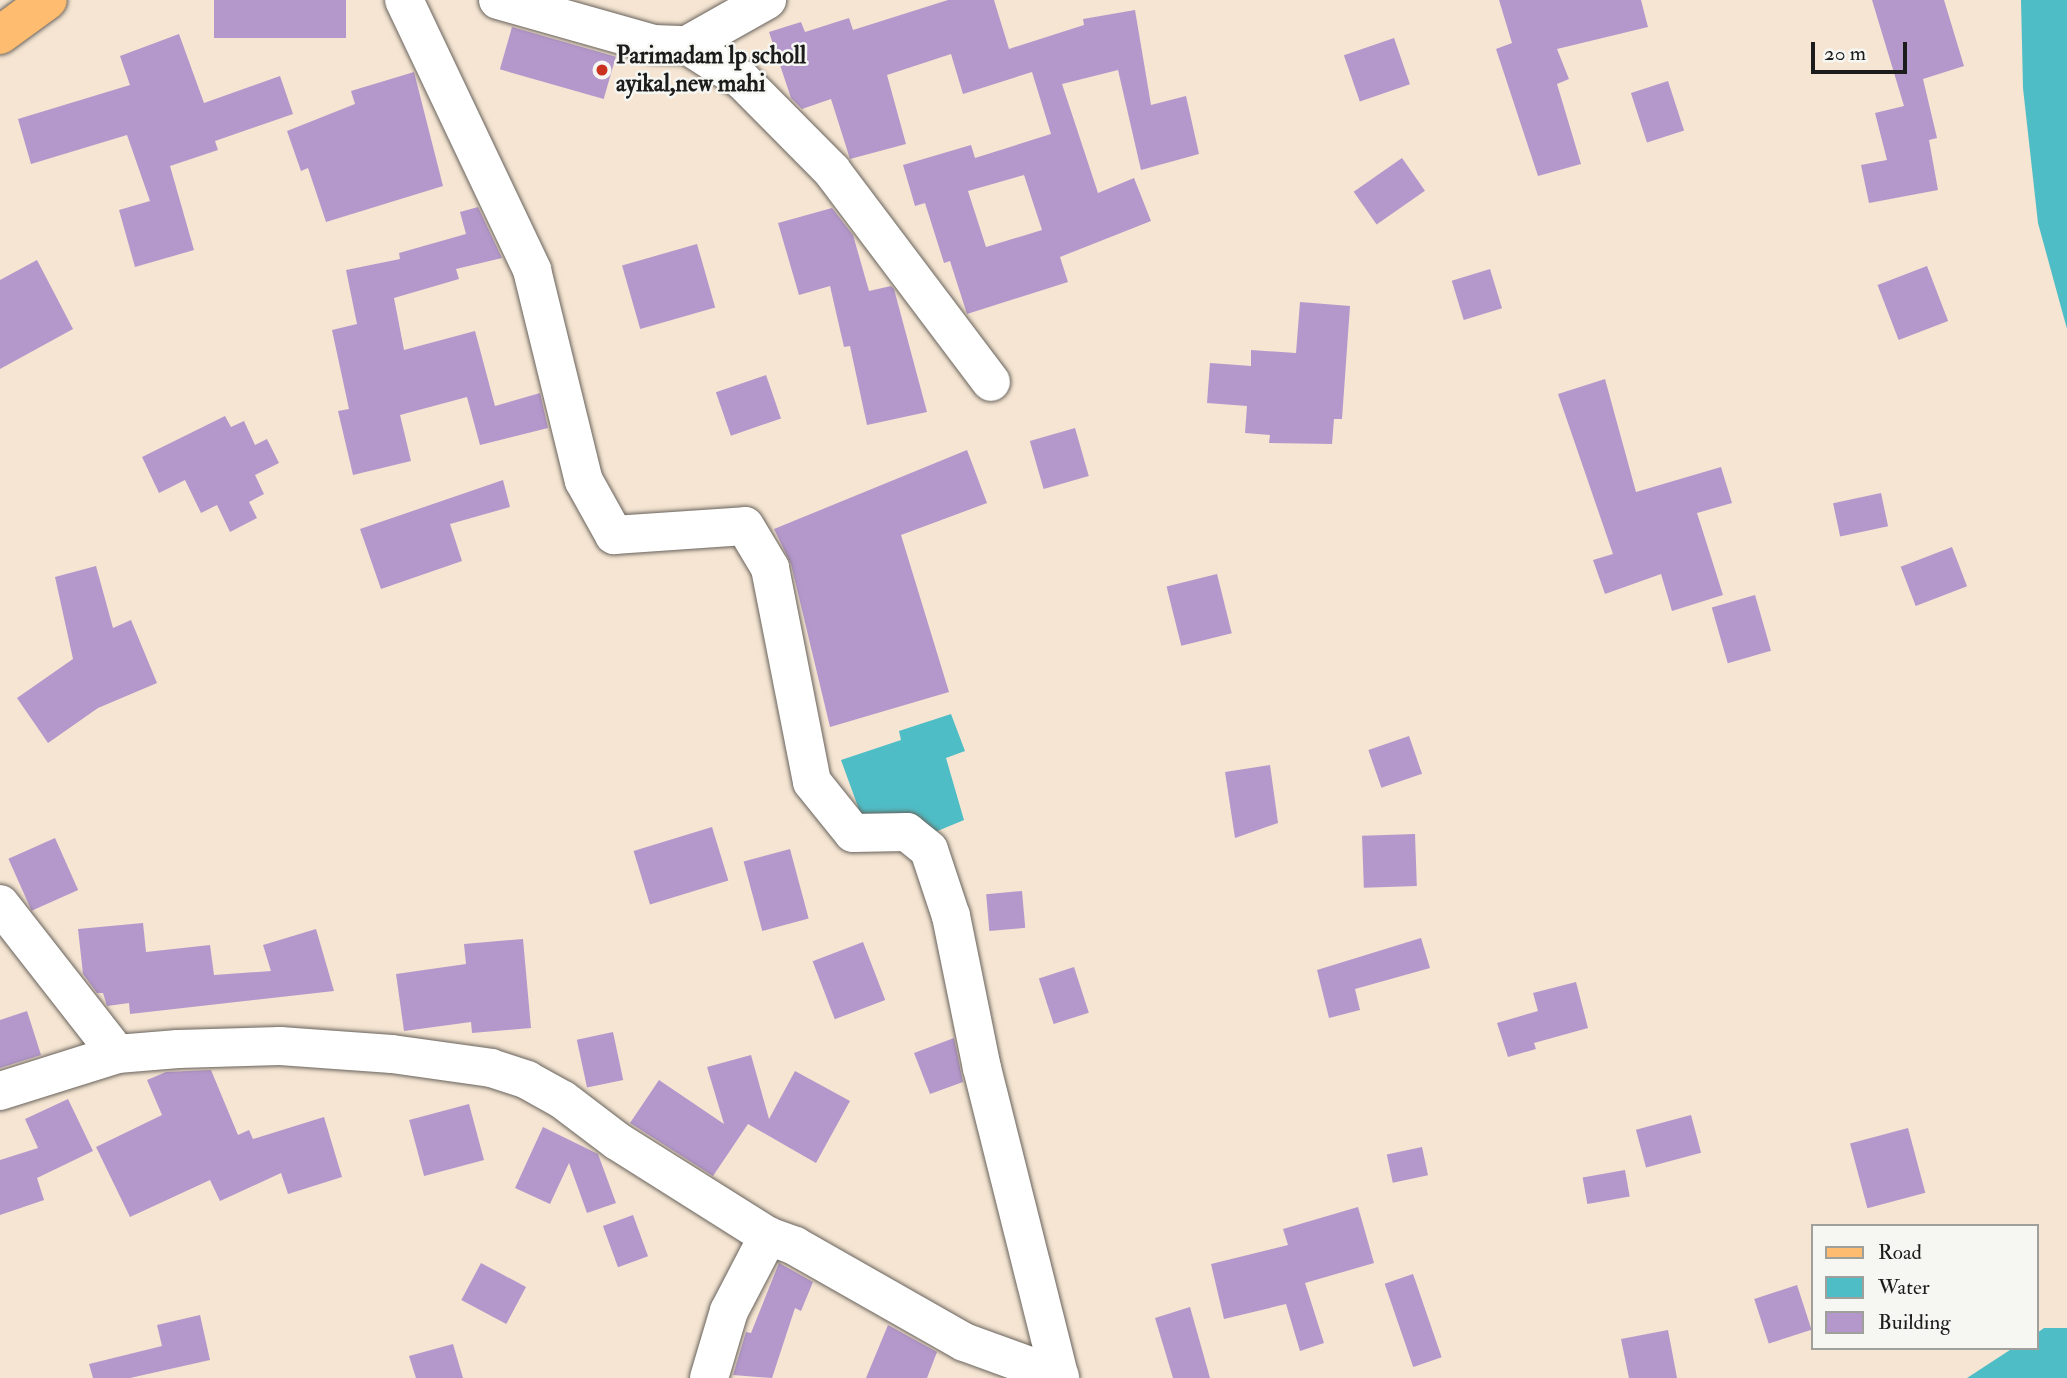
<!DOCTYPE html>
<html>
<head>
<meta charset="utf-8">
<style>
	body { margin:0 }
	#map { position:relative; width:2067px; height:1378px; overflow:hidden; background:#f5e5d2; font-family:"IM FELL Double Pica",serif }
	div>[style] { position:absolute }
	.water>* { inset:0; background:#4fbdc5 }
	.building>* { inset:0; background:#b498cc; transform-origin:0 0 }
	.roads { filter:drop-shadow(0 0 2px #68625c) drop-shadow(0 0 2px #68625c) }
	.minor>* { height:38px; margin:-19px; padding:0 19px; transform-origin:19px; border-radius:19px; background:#fff }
	.major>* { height:38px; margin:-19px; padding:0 19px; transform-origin:19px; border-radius:19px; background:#fdbc70 }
	.dots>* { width:19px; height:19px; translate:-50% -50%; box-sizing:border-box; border:4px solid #f6f6f2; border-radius:50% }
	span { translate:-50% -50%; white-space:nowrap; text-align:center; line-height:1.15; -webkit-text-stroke:5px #f6f6f2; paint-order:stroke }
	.poi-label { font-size:24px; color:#1c1c1c; font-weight:700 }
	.left { translate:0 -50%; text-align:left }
	.legend { position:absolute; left:1811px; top:1224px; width:228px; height:126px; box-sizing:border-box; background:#f6f6f2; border:2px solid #9f9f9c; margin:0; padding:9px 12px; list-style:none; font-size:21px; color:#1c1c1c }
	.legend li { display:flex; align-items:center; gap:14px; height:35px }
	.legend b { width:35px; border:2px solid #9f9f9c }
	.scale { position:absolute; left:1811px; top:42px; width:96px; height:32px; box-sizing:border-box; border:4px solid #1c1c1c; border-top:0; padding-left:9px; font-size:21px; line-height:24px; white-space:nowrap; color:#1c1c1c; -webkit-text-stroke:5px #f6f6f2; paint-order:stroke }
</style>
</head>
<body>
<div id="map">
	<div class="water">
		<i style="clip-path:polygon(2021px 0,2067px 0,2067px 329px,2038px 223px,2023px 88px)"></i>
		<i style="clip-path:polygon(951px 714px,965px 751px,946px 758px,964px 820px,923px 837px,916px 814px,865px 826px,841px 760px,901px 740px,899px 731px)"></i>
		<i style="clip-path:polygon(2044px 1328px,2067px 1328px,2067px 1378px,1967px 1378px,2013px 1348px,2037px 1348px,2037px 1333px)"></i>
	</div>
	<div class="building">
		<i style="left:214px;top:0;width:132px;height:38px"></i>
		<i style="clip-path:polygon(evenodd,948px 0,994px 0,1009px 49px,1084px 25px,1083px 19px,1135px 10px,1151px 105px,1186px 96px,1199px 154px,1141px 170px,1118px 70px,1062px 84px,1098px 193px,1134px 178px,1151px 221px,1060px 257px,1068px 282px,967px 314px,950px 261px,944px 263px,925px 203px,915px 206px,903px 165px,971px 145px,975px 158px,1051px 134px,1032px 72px,963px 94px,951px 54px,887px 75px,906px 144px,850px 159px,831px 99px,802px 109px,791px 98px,769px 32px,801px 22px,805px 32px,849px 18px,853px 30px,948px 0,1024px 175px,1042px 230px,986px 247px,968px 191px,1024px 175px)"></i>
		<i style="clip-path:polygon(1499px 0,1641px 0,1648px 27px,1557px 49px,1569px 79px,1557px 84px,1581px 164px,1538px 176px,1496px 49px,1512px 43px)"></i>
		<i style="clip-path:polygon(1872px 0,1944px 0,1964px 66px,1923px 79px,1937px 138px,1929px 140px,1938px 190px,1869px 203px,1861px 165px,1887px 160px,1875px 113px,1904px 106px)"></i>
		<i style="left:512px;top:27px;width:108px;height:44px;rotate:16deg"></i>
		<i style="clip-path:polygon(179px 34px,204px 103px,280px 76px,293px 114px,215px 141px,218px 150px,170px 166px,194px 250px,135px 267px,119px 210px,150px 201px,127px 135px,31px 164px,18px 119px,130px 85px,120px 56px)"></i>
		<i style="left:1394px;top:38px;width:49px;height:53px;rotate:71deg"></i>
		<i style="clip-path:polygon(414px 72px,443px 186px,326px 222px,308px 168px,301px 171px,287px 131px,355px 104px,351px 91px)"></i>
		<i style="left:1668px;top:81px;width:52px;height:39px;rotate:72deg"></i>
		<i style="left:1402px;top:158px;width:40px;height:59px;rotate:55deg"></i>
		<i style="clip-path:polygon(478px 207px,502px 258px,456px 269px,459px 279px,394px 298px,404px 350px,475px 331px,495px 406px,540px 393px,548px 428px,480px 445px,467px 397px,400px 415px,411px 461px,353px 475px,338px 411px,349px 409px,332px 330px,357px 324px,346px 270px,400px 259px,399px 253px,466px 234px,460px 212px)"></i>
		<i style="clip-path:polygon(832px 208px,853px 235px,869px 291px,891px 286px,894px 289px,927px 412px,867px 425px,850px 346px,844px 347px,830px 286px,799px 295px,778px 223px)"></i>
		<i style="left:697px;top:244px;width:66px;height:78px;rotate:74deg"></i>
		<i style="clip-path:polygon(37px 260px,73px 329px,0 369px,0 280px)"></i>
		<i style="left:1927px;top:266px;width:59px;height:53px;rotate:69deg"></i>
		<i style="left:1490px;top:269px;width:41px;height:40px;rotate:73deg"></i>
		<i style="clip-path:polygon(1300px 302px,1350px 306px,1342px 419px,1334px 419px,1332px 444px,1269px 443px,1270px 435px,1245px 433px,1247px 406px,1207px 403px,1210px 363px,1251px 366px,1251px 350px,1296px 353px)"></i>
		<i style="left:766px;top:375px;width:46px;height:53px;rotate:71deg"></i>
		<i style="clip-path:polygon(1605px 379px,1636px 492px,1721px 467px,1732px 503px,1697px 513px,1723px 595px,1672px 611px,1661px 574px,1605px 594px,1593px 560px,1613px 554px,1558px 394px)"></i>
		<i style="clip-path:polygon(225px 416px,231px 427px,244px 421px,255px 445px,267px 439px,279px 463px,255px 475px,264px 494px,249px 502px,257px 518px,230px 532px,217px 505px,201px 513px,185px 480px,159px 493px,142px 457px)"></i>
		<i style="left:1075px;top:428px;width:50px;height:47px;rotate:74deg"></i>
		<i style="clip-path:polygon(967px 450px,987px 503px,901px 535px,949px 692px,830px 727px,791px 564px,774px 529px)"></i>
		<i style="clip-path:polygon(503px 480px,510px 507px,450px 524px,462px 561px,381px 589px,360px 529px)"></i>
		<i style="left:1881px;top:493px;width:34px;height:49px;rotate:78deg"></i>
		<i style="left:1952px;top:547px;width:42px;height:55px;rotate:69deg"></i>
		<i style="clip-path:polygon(96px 566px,113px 628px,131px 620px,157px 683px,98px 708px,48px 743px,17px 698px,73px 659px,55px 577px)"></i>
		<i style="left:1217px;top:574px;width:61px;height:52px;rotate:76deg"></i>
		<i style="left:1755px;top:595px;width:58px;height:45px;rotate:74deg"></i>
		<i style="left:1409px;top:736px;width:40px;height:43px;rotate:71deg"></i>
		<i style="clip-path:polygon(1270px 765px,1278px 823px,1235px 838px,1225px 772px)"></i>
		<i style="left:712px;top:827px;width:56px;height:82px;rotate:73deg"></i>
		<i style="left:1415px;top:834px;width:52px;height:53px;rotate:88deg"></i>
		<i style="left:55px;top:838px;width:57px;height:51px;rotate:66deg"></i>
		<i style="left:790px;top:849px;width:72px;height:48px;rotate:75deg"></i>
		<i style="left:1022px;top:891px;width:37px;height:36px;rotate:85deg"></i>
		<i style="clip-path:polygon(143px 923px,146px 952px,210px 945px,214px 975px,271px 971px,263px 945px,316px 929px,334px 991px,130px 1014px,129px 1003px,107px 1006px,103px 993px,97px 993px,83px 974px,78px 929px)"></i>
		<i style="clip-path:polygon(1421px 938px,1430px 968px,1355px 989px,1360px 1010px,1329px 1018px,1317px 970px)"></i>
		<i style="clip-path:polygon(523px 939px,531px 1028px,472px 1033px,471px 1022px,404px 1031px,396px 974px,466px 964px,464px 944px)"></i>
		<i style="left:863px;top:942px;width:62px;height:54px;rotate:69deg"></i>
		<i style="left:1074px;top:967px;width:48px;height:37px;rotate:72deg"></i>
		<i style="clip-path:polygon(1576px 982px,1588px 1028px,1534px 1043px,1536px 1049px,1508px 1057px,1497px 1023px,1538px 1011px,1533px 993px)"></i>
		<i style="clip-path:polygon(27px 1011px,41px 1055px,0 1068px,0 1020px)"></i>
		<i style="left:613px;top:1032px;width:49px;height:37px;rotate:78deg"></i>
		<i style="clip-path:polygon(954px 1038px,963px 1082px,930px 1094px,914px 1053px)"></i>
		<i style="clip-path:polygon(751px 1055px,769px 1119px,795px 1071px,850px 1101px,816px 1163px,748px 1124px,713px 1176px,630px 1123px,659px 1080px,724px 1124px,707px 1067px)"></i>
		<i style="clip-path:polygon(211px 1070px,238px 1135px,249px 1130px,253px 1139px,324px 1117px,342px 1177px,288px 1194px,281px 1173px,220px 1201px,210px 1180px,130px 1217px,96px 1147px,162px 1115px,147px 1080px,166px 1072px)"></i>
		<i style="clip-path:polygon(68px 1099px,93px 1151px,37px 1178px,44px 1200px,0 1215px,0 1160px,38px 1148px,25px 1119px)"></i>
		<i style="left:469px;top:1104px;width:58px;height:62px;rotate:75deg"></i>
		<i style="left:1691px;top:1115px;width:39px;height:57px;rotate:75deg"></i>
		<i style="clip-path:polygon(543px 1127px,598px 1154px,616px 1203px,587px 1213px,569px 1163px,550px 1204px,515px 1188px)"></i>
		<i style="left:1908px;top:1128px;width:67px;height:60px;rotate:75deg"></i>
		<i style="left:1422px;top:1147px;width:29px;height:36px;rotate:78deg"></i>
		<i style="left:1625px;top:1170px;width:27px;height:43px;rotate:80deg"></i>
		<i style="clip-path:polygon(1358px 1207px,1374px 1263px,1305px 1283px,1324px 1343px,1300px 1351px,1286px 1304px,1224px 1319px,1211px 1264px,1288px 1245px,1283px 1229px)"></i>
		<i style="left:633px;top:1215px;width:44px;height:32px;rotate:70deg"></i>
		<i style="left:481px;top:1263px;width:51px;height:42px;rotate:28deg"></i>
		<i style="clip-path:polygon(779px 1263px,813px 1282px,801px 1311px,795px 1308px,772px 1378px,733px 1375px,746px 1332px,751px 1333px)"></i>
		<i style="left:1413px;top:1274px;width:88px;height:30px;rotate:71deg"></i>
		<i style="left:1797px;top:1285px;width:47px;height:45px;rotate:72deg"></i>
		<i style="clip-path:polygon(1190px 1307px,1210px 1378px,1173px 1378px,1155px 1318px)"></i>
		<i style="clip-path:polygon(200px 1315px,210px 1360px,130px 1378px,93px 1378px,89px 1364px,162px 1346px,157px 1325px)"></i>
		<i style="clip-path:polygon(888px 1325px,937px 1352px,927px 1378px,866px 1378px)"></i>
		<i style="clip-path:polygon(1668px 1330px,1677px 1378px,1629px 1378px,1621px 1339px)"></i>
		<i style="clip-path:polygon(453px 1344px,463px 1378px,416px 1378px,409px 1356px)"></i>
	</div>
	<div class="roads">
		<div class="minor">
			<i style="left:404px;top:0;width:299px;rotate:64.6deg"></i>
			<i style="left:532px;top:270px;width:217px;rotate:76.2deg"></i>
			<i style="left:584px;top:481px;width:62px;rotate:60.9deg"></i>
			<i style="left:614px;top:535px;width:131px;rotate:-3.9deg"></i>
			<i style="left:745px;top:526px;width:49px;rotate:59.2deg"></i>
			<i style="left:770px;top:568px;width:218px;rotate:78.9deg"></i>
			<i style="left:812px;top:782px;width:65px;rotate:51.2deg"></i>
			<i style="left:853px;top:833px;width:54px;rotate:-1.1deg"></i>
			<i style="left:907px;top:832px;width:28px;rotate:39deg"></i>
			<i style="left:929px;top:850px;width:70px;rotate:71.6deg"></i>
			<i style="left:951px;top:916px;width:155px;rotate:78.5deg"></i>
			<i style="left:982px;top:1068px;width:320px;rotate:75.9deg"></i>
			<i style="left:498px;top:0;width:161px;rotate:15.8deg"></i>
			<i style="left:653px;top:44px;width:34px;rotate:2deg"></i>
			<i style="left:687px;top:45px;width:92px;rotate:-29.4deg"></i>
			<i style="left:687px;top:45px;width:65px;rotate:32.5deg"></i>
			<i style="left:742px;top:80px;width:128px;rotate:45.3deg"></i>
			<i style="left:832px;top:171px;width:264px;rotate:53deg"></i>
			<i style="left:0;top:904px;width:190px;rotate:52deg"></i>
			<i style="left:0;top:1091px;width:123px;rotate:-17.5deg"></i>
			<i style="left:117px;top:1054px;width:61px;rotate:-4.7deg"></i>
			<i style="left:178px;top:1049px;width:102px;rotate:-1.7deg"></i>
			<i style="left:280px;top:1046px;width:112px;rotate:4.1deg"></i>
			<i style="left:392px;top:1054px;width:100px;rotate:8deg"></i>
			<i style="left:491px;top:1068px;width:38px;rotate:18deg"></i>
			<i style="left:527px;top:1080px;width:41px;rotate:29.1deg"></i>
			<i style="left:563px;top:1100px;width:68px;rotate:37.2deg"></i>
			<i style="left:617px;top:1141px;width:178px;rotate:32.2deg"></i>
			<i style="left:768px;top:1236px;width:29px;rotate:20deg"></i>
			<i style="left:795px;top:1246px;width:194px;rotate:29.6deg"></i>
			<i style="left:964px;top:1342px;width:102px;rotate:20deg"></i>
			<i style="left:709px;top:1378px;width:70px;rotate:-73.4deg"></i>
			<i style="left:729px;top:1311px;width:85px;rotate:-62.5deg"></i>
		</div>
		<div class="major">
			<i style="left:0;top:35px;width:59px;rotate:-36.1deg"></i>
		</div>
	</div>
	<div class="dots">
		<i style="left:602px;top:70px;background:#c8321e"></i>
	</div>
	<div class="poi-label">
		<span class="left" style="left:616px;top:70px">Parimadam lp scholl<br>ayikal,new mahi</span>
	</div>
	<ul class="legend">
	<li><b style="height:9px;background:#fdbc70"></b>Road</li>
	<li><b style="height:19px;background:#4fbdc5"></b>Water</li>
	<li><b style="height:19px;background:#b498cc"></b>Building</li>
	</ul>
	<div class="scale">20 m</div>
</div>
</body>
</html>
